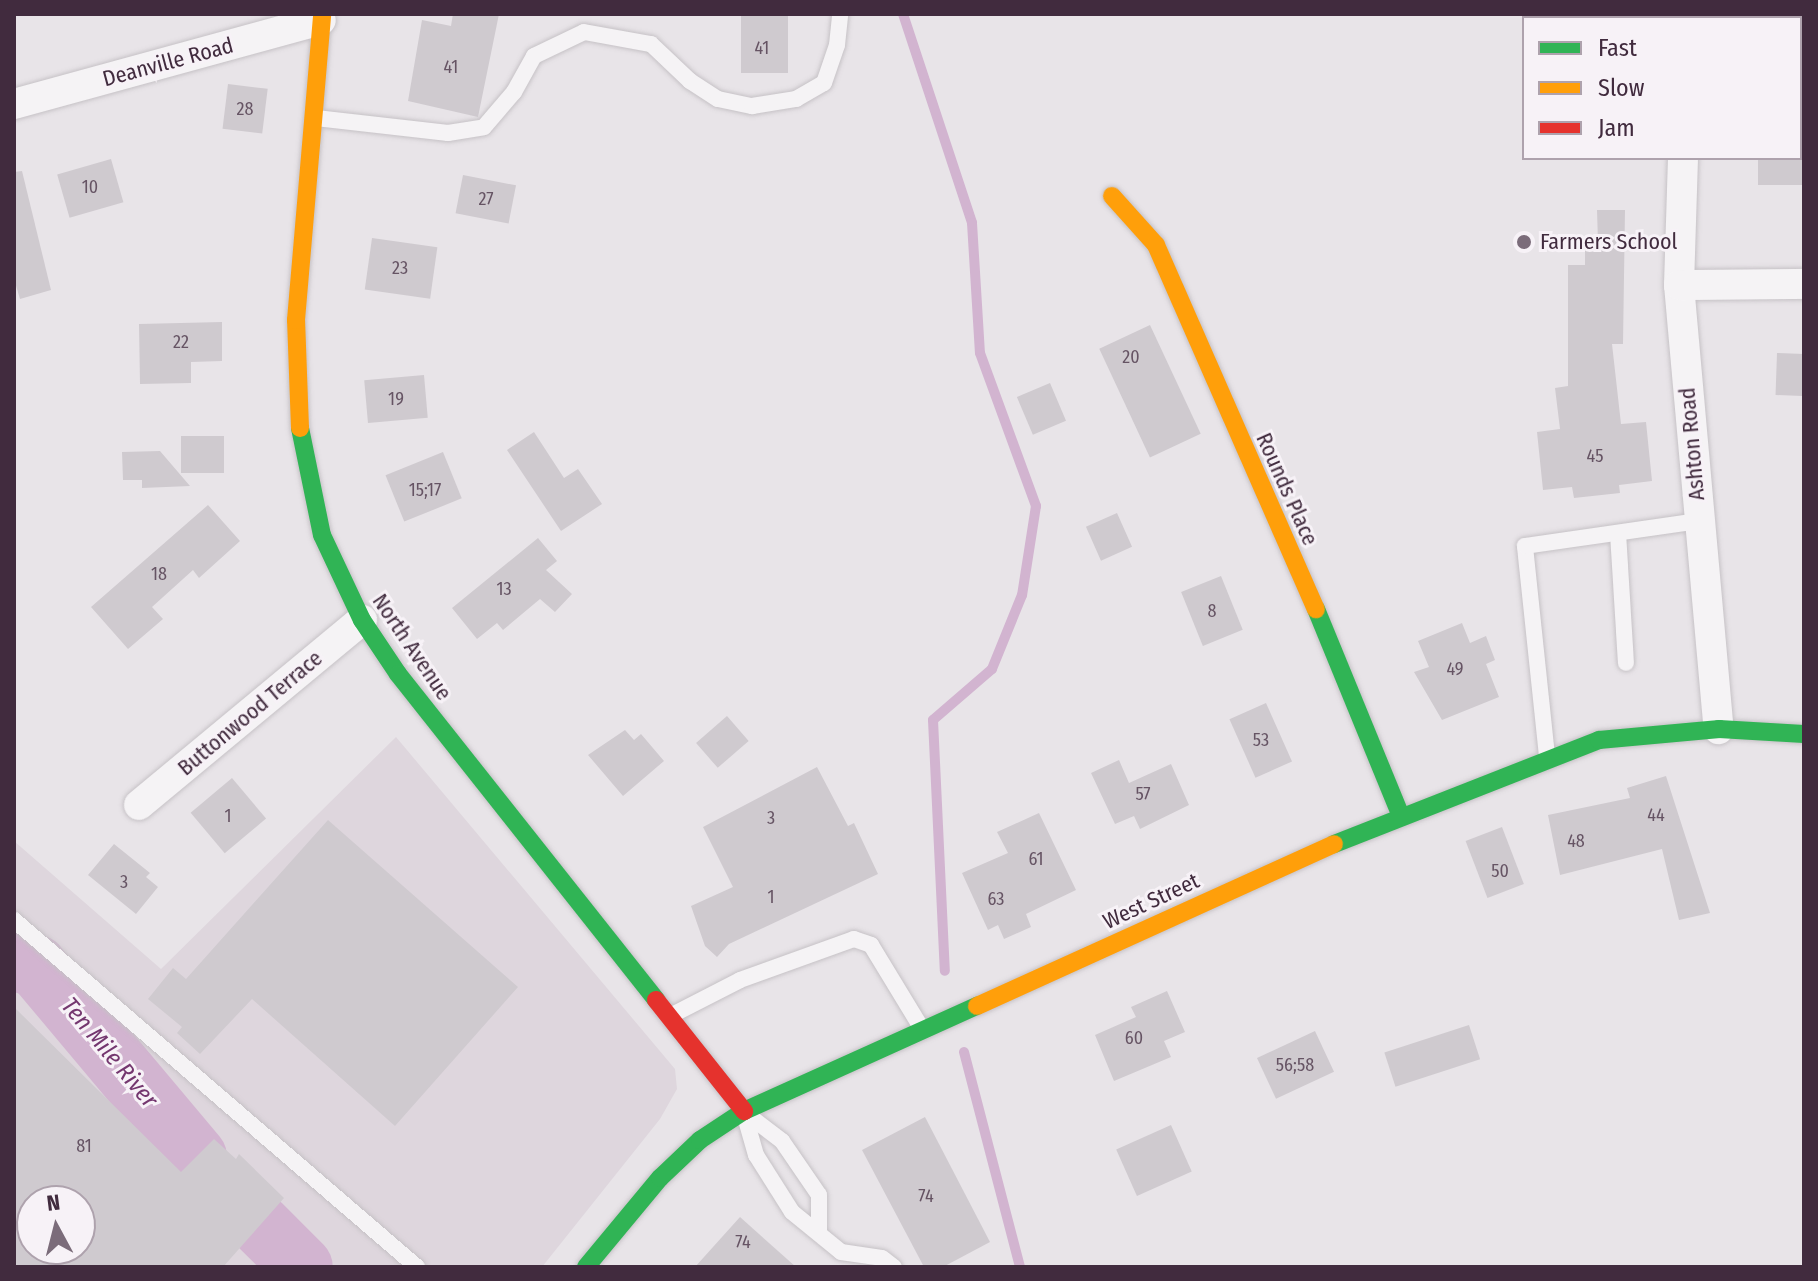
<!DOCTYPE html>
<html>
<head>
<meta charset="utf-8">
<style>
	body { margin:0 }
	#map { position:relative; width:1818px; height:1281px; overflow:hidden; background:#e8e4e8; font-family:"Fira Sans Condensed",sans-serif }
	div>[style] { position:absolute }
	.built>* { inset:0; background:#ded6dd }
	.stream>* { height:10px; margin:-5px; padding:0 5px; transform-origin:5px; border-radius:5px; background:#d2b4d0 }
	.river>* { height:62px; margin:-31px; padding:0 31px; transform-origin:31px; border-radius:31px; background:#d2b4d0 }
	.building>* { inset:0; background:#cfcacf; transform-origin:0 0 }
	.roads { filter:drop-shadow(0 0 2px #c6c2c6) drop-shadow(0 0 2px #c6c2c6) }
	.lane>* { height:16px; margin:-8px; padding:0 8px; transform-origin:8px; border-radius:8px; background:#f5f3f5 }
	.street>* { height:30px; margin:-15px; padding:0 15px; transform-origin:15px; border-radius:15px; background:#f5f3f5 }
	.fast>* { height:18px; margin:-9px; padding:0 9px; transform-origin:9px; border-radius:9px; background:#30b455 }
	.slow>* { height:18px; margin:-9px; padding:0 9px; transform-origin:9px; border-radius:9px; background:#ff9f0a }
	.jam>* { height:18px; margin:-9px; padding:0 9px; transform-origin:9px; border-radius:9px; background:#e5322d }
	.dots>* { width:22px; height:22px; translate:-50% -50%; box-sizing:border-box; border:4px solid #f7f2f7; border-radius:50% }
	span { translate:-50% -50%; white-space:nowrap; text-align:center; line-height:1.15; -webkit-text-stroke:6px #f7f2f7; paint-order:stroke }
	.number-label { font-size:18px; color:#665464 }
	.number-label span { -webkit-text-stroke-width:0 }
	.street-label { font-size:22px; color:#412b3e }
	.poi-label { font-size:22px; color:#412b3e }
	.left { translate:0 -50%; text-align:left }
	.water-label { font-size:24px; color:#74376f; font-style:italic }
	.frame { position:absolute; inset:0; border:16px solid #412b3e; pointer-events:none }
	.legend { position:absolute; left:1522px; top:16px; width:280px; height:144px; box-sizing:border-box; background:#f7f2f7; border:2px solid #aea2ad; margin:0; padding:10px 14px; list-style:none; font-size:24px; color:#412b3e }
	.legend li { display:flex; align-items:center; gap:16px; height:40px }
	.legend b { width:40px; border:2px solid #aea2ad }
	.north { position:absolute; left:16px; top:1185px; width:80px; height:80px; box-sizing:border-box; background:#f7f2f7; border:2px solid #aea2ad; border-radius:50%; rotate:353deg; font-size:22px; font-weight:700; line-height:32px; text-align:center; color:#412b3e }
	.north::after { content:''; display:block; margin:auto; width:28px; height:36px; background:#7b6c7a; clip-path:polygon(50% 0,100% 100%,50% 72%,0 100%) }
</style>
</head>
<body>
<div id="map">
	<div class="built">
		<i style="clip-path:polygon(evenodd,396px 737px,675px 1069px,677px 1089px,660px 1119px,542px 1267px,14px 1267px,14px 841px,161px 969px,396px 737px,32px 1201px,80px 1201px,80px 1249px,32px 1249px,32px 1201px)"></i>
	</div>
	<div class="stream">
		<i style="left:903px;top:14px;width:220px;rotate:71.7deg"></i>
		<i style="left:972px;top:223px;width:130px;rotate:86.5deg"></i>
		<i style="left:980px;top:353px;width:163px;rotate:69.9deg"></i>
		<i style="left:1036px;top:506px;width:90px;rotate:98.9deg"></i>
		<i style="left:1022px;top:595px;width:80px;rotate:112.1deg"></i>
		<i style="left:992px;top:669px;width:78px;rotate:139.2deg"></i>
		<i style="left:933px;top:720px;width:251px;rotate:87.3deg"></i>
		<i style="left:964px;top:1052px;width:222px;rotate:75.4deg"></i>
	</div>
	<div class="river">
		<i style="left:14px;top:960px;width:23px;rotate:15deg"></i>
		<i style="left:36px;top:966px;width:249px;rotate:50deg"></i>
		<i style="left:260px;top:1225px;width:59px;rotate:45deg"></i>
	</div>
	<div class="building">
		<i style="clip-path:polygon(453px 14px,499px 14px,478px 117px,408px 101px,422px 20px,451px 26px)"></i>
		<i style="left:741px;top:14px;width:47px;height:59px"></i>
		<i style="left:228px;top:84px;width:40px;height:45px;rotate:7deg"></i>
		<i style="left:1758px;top:158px;width:46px;height:27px"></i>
		<i style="left:111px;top:159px;width:45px;height:56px;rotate:74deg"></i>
		<i style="clip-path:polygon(22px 171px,51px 290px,20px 299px,14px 279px,14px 172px)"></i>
		<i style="left:463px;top:175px;width:54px;height:39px;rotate:11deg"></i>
		<i style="clip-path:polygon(1597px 210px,1625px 210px,1623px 344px,1612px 344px,1621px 424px,1646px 422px,1652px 481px,1619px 485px,1620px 493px,1574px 498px,1572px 487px,1543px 490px,1537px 432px,1560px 429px,1555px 388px,1568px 386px,1568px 265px,1585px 265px,1585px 243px,1598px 243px)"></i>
		<i style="left:372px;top:238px;width:66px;height:52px;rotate:8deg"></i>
		<i style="clip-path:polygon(222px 322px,222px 361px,191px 362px,191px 383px,140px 384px,139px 324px)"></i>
		<i style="left:1150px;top:325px;width:120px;height:56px;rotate:65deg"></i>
		<i style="left:1777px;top:353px;width:27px;height:42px;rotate:2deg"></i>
		<i style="left:424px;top:375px;width:43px;height:60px;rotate:85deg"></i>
		<i style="left:1050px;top:383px;width:41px;height:36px;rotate:67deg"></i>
		<i style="clip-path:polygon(534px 432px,564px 478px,578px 469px,602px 504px,561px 531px,507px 450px)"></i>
		<i style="left:224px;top:436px;width:37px;height:43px;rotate:90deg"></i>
		<i style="clip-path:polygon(160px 451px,190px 486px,142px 488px,142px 480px,123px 480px,122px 452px)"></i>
		<i style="left:443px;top:452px;width:50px;height:62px;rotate:68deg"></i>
		<i style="clip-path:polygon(208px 505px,240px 541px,199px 578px,193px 570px,152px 607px,163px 619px,128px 649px,91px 607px)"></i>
		<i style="left:1117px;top:513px;width:37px;height:34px;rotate:66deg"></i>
		<i style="clip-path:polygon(538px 538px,557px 561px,546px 570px,572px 594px,555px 612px,540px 599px,503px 630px,497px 623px,477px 639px,452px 608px)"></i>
		<i style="left:1221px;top:576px;width:58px;height:43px;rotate:68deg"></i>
		<i style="clip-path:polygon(1462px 623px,1470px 643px,1486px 636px,1495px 660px,1486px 664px,1499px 697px,1442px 720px,1414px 672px,1429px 667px,1418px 641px)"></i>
		<i style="left:1266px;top:703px;width:64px;height:40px;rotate:66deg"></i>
		<i style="left:727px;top:716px;width:33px;height:41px;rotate:49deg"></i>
		<i style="clip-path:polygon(625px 730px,634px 740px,641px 734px,664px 761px,623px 796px,588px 755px)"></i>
		<i style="clip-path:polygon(1119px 760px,1129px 783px,1171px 764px,1189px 805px,1140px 829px,1134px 816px,1115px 824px,1091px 773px)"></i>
		<i style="clip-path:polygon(817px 767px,848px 826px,854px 823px,878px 874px,729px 944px,717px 957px,705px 946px,691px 906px,733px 887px,703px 827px)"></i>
		<i style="clip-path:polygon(1666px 776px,1710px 913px,1679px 920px,1662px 849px,1560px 875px,1548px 815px,1630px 798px,1627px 788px)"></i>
		<i style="left:232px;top:778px;width:53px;height:54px;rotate:50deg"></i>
		<i style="clip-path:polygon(1039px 813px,1076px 890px,1026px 914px,1031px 927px,1004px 939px,998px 925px,988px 930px,962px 873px,1008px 853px,997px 832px)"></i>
		<i style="clip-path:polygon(328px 820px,518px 987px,395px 1126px,252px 999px,200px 1054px,177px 1033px,182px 1027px,148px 999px,173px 968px,186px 979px)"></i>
		<i style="left:1502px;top:827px;width:61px;height:39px;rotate:69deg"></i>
		<i style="clip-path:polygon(114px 844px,150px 873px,146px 877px,158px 887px,136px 914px,88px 875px)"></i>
		<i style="clip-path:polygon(1167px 991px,1185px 1032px,1164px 1041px,1171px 1057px,1114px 1081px,1095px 1035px,1136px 1017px,1131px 1007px)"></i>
		<i style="clip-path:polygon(evenodd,14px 1007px,181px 1172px,214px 1139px,236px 1159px,239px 1154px,284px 1198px,223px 1267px,14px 1267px,14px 1007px,32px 1201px,80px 1201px,80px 1249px,32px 1249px,32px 1201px)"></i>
		<i style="left:1469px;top:1025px;width:36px;height:89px;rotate:72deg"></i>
		<i style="left:1315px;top:1031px;width:45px;height:64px;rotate:65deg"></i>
		<i style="clip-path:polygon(925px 1117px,990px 1242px,943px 1267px,924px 1267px,862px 1150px)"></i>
		<i style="left:1171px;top:1125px;width:51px;height:60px;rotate:66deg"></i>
		<i style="clip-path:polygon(740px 1217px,796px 1267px,695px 1267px)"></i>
	</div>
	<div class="roads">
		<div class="lane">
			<i style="left:316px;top:118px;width:133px;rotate:6.5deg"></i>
			<i style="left:448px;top:133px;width:36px;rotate:-9deg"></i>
			<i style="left:484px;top:127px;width:46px;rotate:-49.4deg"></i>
			<i style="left:514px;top:92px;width:41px;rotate:-60.9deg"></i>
			<i style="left:534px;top:56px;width:55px;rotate:-25.6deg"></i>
			<i style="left:584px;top:32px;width:68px;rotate:10.2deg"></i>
			<i style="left:651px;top:44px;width:54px;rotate:43.5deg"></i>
			<i style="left:690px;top:81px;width:33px;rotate:33deg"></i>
			<i style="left:718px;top:99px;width:35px;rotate:12deg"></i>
			<i style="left:752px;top:106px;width:45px;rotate:-9deg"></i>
			<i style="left:796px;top:99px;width:32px;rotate:-30deg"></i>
			<i style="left:824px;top:83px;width:40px;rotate:-71.1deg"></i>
			<i style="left:837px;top:45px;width:31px;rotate:-84deg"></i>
			<i style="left:1618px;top:533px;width:130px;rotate:86.5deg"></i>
			<i style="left:1547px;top:756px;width:211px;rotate:-96deg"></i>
			<i style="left:1525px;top:546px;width:176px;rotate:-8.2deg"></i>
			<i style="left:14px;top:920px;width:532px;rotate:40.73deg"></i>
			<i style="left:672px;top:1015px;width:76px;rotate:-27.2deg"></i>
			<i style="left:740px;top:980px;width:121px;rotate:-19.8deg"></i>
			<i style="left:854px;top:939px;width:18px;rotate:19deg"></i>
			<i style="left:871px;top:945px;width:98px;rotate:58.7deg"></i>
			<i style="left:744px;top:1113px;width:44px;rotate:74.1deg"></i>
			<i style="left:756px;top:1155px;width:67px;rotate:57.7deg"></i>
			<i style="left:792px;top:1212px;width:63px;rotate:39.2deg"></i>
			<i style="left:841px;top:1252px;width:41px;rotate:8.3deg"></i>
			<i style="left:882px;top:1258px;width:15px;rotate:37deg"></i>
			<i style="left:748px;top:1115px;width:43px;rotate:37.4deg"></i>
			<i style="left:782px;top:1141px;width:65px;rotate:55.6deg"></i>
			<i style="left:819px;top:1195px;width:35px;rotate:90deg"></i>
		</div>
		<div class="street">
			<i style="left:1685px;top:18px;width:4px;rotate:-90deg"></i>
			<i style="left:14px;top:104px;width:318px;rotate:-15.3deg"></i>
			<i style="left:1683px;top:158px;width:127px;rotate:91.8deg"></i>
			<i style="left:1679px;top:285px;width:446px;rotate:84.9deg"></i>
			<i style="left:1679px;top:285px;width:125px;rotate:-0.5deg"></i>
			<i style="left:139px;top:805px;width:290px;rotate:-39.7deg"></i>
		</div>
		<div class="fast">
			<i style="left:300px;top:428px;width:109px;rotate:78.4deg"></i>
			<i style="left:322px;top:535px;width:94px;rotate:64.8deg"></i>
			<i style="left:362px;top:620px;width:65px;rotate:56.3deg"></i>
			<i style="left:398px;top:674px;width:416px;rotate:51.6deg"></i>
			<i style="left:1316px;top:609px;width:222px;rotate:67.7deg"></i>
			<i style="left:1334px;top:844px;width:285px;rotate:-21.4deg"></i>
			<i style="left:1599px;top:740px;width:121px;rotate:-5.2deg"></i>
			<i style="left:1719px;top:729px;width:85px;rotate:3.4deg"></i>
			<i style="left:586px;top:1267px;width:116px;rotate:-50.3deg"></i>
			<i style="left:660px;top:1178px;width:55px;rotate:-43.5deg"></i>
			<i style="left:700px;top:1140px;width:53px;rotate:-33.4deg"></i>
			<i style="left:744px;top:1111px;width:256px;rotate:-24.3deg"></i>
		</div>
		<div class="slow">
			<i style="left:1112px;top:196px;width:66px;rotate:48.1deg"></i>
			<i style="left:1156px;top:245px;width:398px;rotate:66.3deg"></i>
			<i style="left:300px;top:428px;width:108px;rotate:-92.1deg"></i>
			<i style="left:296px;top:320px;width:307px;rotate:-85.1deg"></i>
			<i style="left:977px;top:1006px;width:392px;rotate:-24.4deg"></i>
		</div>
		<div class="jam">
			<i style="left:656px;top:1000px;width:142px;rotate:51.6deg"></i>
		</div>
	</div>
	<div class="dots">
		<i style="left:1524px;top:242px;background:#7b6c7a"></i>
	</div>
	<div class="number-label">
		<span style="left:762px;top:48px">41</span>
		<span style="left:451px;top:67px">41</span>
		<span style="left:245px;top:109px">28</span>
		<span style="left:90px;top:187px">10</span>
		<span style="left:486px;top:199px">27</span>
		<span style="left:400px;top:268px">23</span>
		<span style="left:181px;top:342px">22</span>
		<span style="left:1131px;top:357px">20</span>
		<span style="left:396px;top:399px">19</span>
		<span style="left:1595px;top:456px">45</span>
		<span style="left:425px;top:490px">15;17</span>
		<span style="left:159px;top:574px">18</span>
		<span style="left:504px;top:589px">13</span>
		<span style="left:1212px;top:611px">8</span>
		<span style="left:1455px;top:669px">49</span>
		<span style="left:1261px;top:740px">53</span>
		<span style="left:1143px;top:794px">57</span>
		<span style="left:1656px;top:815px">44</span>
		<span style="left:228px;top:816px">1</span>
		<span style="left:771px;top:818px">3</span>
		<span style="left:1576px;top:841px">48</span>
		<span style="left:1036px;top:859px">61</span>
		<span style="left:1500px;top:871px">50</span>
		<span style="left:124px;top:882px">3</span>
		<span style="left:771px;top:897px">1</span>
		<span style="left:996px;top:899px">63</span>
		<span style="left:1134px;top:1038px">60</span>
		<span style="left:1295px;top:1065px">56;58</span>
		<span style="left:84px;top:1146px">81</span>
		<span style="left:926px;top:1196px">74</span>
		<span style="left:743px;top:1242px">74</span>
	</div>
	<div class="street-label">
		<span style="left:168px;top:62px;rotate:-15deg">Deanville Road</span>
		<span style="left:1692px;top:444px;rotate:-95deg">Ashton Road</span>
		<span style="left:1287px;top:489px;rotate:66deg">Rounds Place</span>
		<span style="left:412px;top:647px;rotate:56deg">North Avenue</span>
		<span style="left:250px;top:713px;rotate:-40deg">Buttonwood Terrace</span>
		<span style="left:1151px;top:901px;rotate:-25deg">West Street</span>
	</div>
	<div class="poi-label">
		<span class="left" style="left:1540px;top:242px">Farmers School</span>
	</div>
	<div class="water-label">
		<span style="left:109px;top:1053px;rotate:50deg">Ten Mile River</span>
	</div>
	<div class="frame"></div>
	<ul class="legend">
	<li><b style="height:10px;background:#30b455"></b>Fast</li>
	<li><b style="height:10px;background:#ff9f0a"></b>Slow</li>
	<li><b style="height:10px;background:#e5322d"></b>Jam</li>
	</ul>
	<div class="north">N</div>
</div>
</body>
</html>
